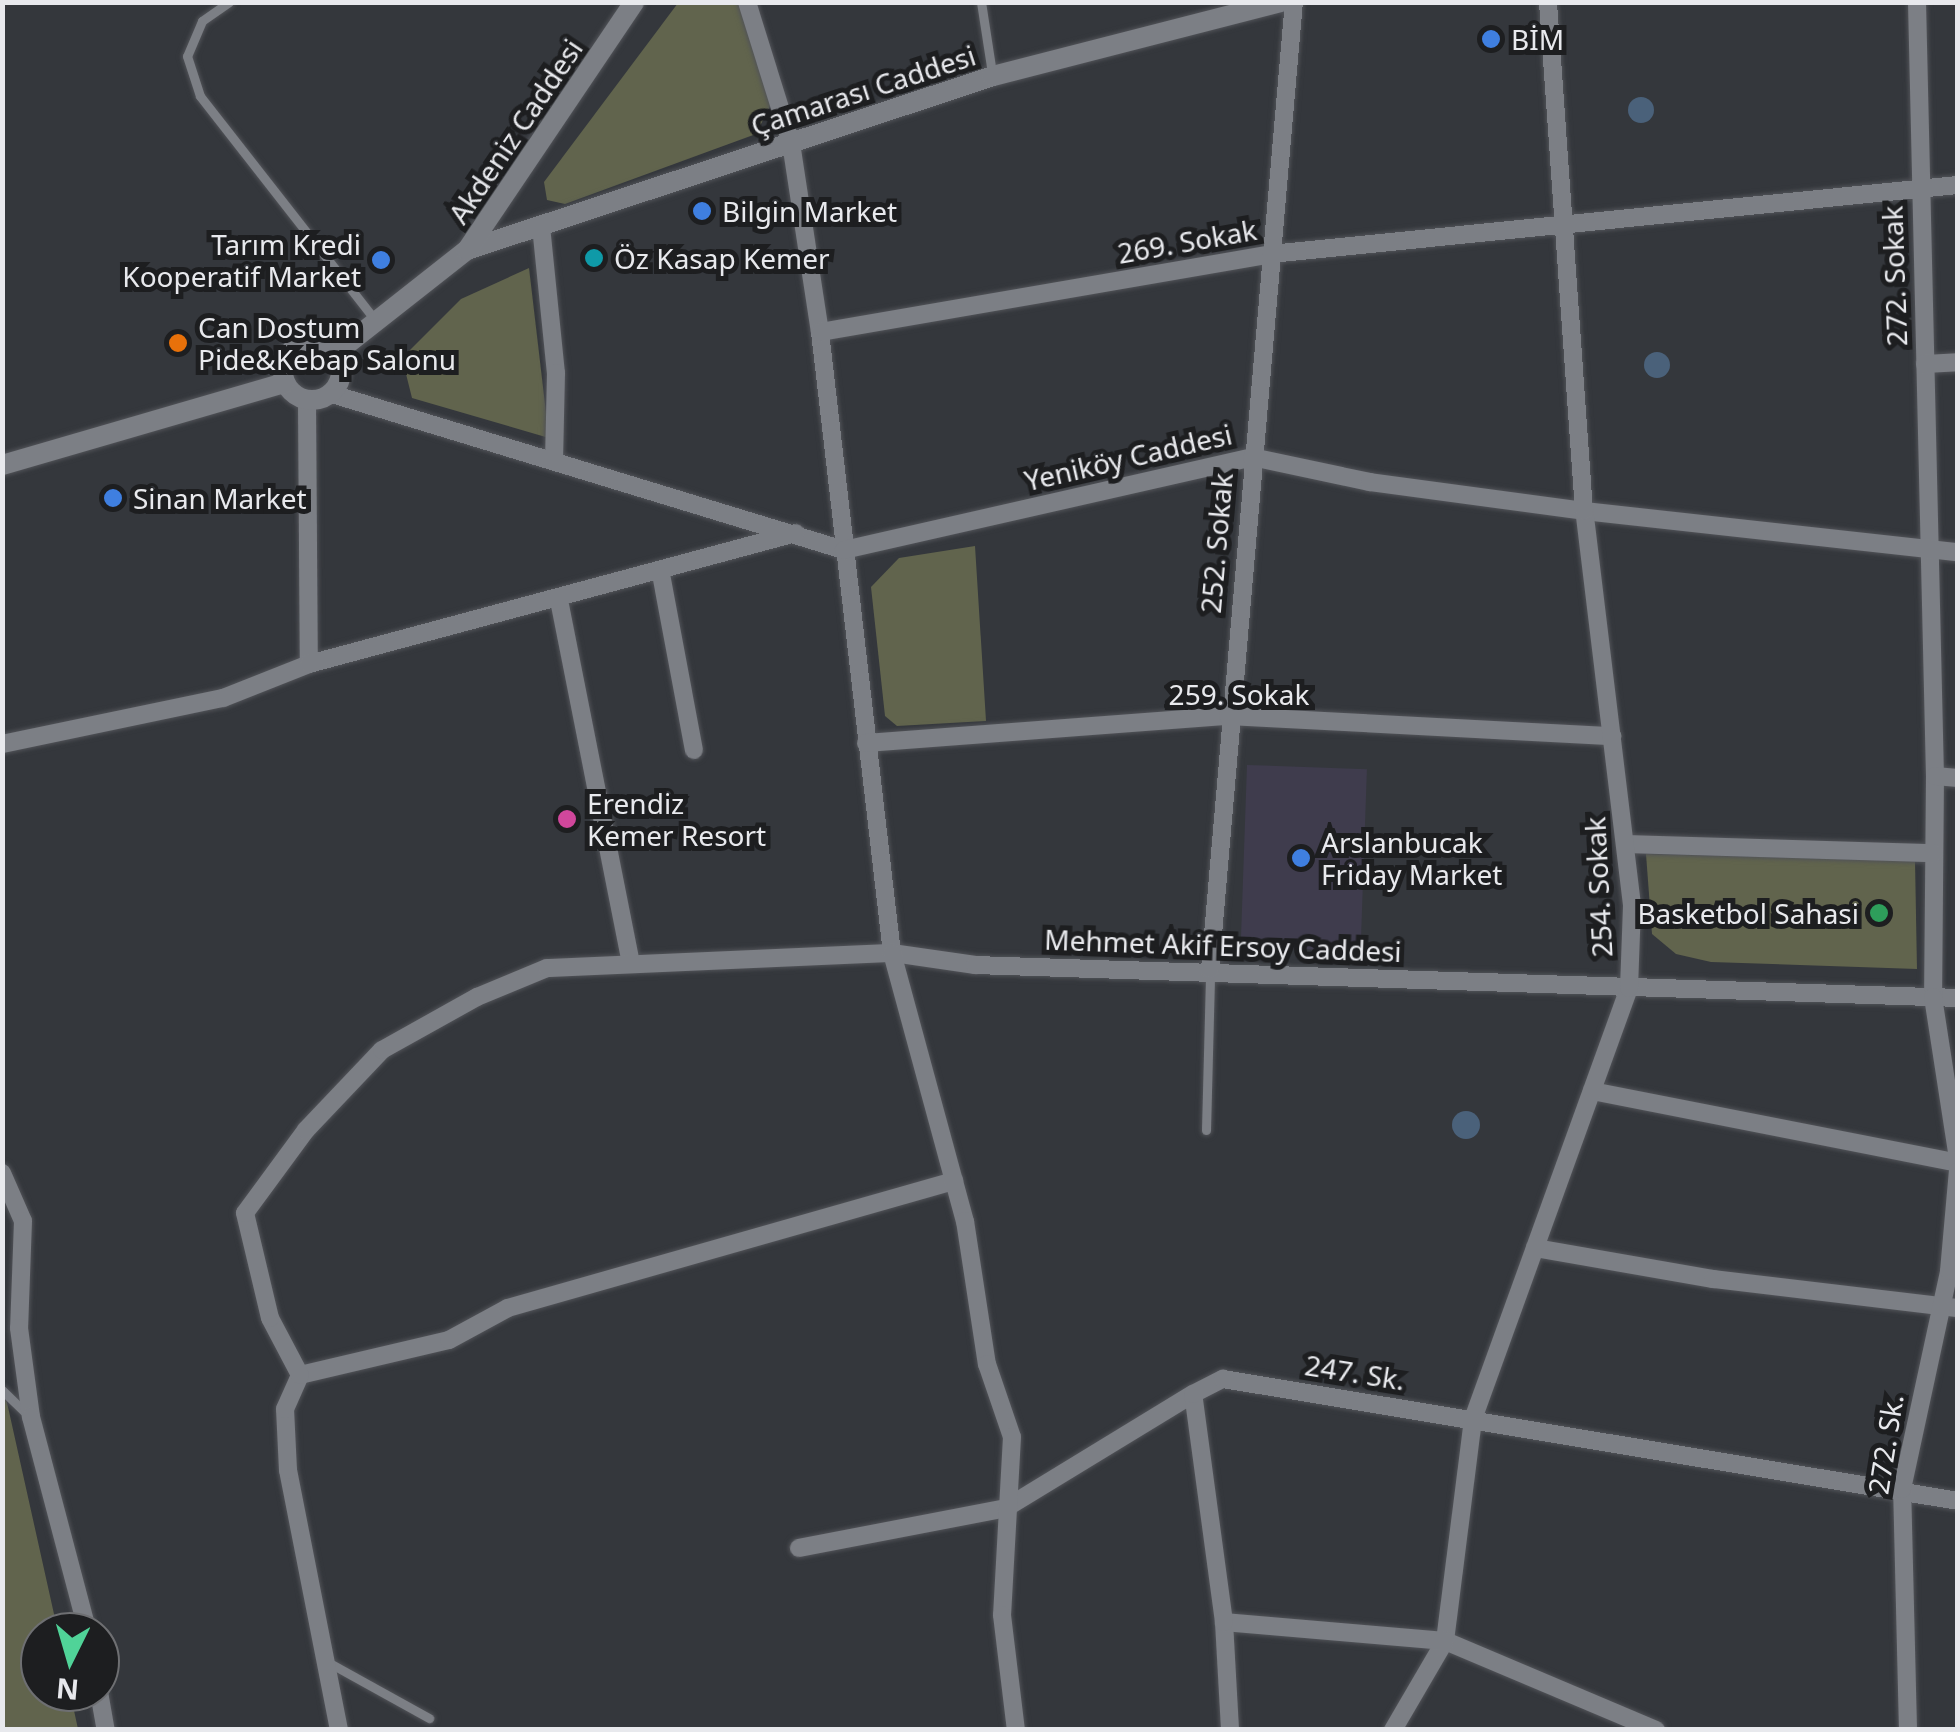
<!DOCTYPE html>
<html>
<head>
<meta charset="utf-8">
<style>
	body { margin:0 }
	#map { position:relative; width:1960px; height:1732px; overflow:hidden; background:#34373c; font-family:"Noto Sans",sans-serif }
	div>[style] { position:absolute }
	.commercial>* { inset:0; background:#3f3c4d; transform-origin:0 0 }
	.green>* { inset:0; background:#61644d }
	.water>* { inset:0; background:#4a617a }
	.round { border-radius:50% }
	.roads { filter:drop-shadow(0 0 2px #515358) drop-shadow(0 0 2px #515358) }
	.service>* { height:9px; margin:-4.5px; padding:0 4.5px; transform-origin:4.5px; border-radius:4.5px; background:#7c7f85 }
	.minor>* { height:18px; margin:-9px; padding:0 9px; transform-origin:9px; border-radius:9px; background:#7c7f85 }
	.tertiary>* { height:20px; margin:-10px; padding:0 10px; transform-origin:10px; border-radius:10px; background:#7c7f85 }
	.tertiary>.ring { margin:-10px; padding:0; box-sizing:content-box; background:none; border:20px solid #7c7f85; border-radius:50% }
	.dots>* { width:28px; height:28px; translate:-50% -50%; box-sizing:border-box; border:5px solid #1d1e20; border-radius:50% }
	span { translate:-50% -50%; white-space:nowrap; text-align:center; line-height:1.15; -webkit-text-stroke:10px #1d1e20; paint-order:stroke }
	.poi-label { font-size:28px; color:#e8e9ed }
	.left { translate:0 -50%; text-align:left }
	.right { translate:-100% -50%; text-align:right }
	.street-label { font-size:28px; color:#e8e9ed }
	.frame { position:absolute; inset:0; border:5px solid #e8e9ed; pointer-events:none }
	.north { position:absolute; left:20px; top:1612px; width:100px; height:100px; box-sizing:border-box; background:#1d1e20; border:2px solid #6e6f72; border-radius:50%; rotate:185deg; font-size:28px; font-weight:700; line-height:40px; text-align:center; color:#e8e9ed }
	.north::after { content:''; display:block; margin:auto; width:35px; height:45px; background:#50d398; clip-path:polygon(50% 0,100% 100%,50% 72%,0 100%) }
</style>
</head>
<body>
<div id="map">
	<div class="commercial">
		<i style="left:1247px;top:765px;width:120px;height:182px;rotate:2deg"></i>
	</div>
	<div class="green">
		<i style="clip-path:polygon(678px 3px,741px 3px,772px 102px,756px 134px,565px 204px,547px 200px,544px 182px)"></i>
		<i style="clip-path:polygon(529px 268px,549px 438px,412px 398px,402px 358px,461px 299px)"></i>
		<i style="clip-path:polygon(975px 546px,986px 721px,897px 726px,885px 716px,871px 587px,899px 558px)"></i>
		<i style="clip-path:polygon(1646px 854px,1915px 861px,1917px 969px,1711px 962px,1676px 954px,1652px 934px)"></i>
		<i style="clip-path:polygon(2px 1380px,58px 1632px,40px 1632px,40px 1692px,70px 1692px,78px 1729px,3px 1729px)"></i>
	</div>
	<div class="water">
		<i class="round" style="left:1628px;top:97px;width:26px;height:26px"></i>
		<i class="round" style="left:1644px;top:352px;width:26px;height:26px"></i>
		<i class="round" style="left:1452px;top:1111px;width:28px;height:28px"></i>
	</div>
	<div class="roads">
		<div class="service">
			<i style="left:229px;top:2px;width:33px;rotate:145deg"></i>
			<i style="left:202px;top:21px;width:38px;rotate:113deg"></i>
			<i style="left:187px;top:56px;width:42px;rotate:72deg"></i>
			<i style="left:200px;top:96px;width:284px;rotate:52deg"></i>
			<i style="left:981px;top:2px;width:72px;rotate:81.2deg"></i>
			<i style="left:1206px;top:1130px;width:158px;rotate:-88.5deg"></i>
			<i style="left:2px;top:1390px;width:37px;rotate:44deg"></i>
			<i style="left:326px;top:1661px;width:118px;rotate:29deg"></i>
		</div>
		<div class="minor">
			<i style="left:747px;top:2px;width:148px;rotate:72.7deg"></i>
			<i style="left:791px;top:143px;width:191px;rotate:81.3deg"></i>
			<i style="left:820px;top:332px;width:625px;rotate:83.39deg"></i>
			<i style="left:892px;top:953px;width:84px;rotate:8.2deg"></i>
			<i style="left:975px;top:965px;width:984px;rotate:1.92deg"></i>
			<i style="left:1917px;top:2px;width:774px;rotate:88.67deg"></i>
			<i style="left:1935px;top:776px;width:221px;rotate:90.5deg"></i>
			<i style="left:1933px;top:997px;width:163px;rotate:81.2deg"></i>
			<i style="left:541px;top:226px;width:148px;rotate:84.2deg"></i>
			<i style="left:556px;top:373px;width:87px;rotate:91.3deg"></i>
			<i style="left:820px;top:332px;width:458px;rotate:-9.8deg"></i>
			<i style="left:1271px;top:254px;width:690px;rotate:-5.74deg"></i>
			<i style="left:1925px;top:364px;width:33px;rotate:-3deg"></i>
			<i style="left:332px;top:394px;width:535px;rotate:16.95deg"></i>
			<i style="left:844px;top:550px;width:418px;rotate:-12.8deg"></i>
			<i style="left:1252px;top:457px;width:121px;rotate:12deg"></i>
			<i style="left:1370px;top:482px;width:216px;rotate:7.7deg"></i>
			<i style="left:1584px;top:511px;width:376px;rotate:6.3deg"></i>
			<i style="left:307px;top:401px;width:263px;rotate:89.6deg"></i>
			<i style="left:661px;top:574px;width:179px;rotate:79.4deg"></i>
			<i style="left:559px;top:600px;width:369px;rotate:78.8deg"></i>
			<i style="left:866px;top:743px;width:363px;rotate:-4.3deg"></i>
			<i style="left:1228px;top:716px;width:385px;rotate:3deg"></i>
			<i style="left:2px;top:744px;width:226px;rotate:-11.8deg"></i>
			<i style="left:223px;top:698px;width:92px;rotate:-21.6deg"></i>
			<i style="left:309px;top:664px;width:504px;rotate:-15.06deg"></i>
			<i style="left:1935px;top:776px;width:23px;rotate:5deg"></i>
			<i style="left:1626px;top:844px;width:308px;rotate:1.7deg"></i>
			<i style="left:1210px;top:969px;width:971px;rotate:-85.04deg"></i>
			<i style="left:1592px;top:1091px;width:373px;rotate:11.1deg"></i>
			<i style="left:2px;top:1173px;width:52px;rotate:66.4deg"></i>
			<i style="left:23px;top:1221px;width:107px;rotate:92.1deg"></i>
			<i style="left:19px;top:1328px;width:90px;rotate:82.3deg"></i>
			<i style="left:31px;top:1417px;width:222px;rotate:75.2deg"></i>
			<i style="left:1535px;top:1248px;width:181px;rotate:9.9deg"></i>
			<i style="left:1713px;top:1279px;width:247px;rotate:6.8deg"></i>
			<i style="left:300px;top:1375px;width:153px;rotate:-13.2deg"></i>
			<i style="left:449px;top:1340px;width:67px;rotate:-28.5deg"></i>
			<i style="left:508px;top:1308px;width:464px;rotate:-15.9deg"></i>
			<i style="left:799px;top:1548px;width:211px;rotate:-10.9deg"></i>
			<i style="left:1006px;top:1508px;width:219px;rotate:-31.4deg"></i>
			<i style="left:1224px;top:1622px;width:108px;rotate:86.8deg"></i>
			<i style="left:99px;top:1692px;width:39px;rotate:80deg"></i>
			<i style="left:339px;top:1730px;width:265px;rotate:-101.1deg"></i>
			<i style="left:288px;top:1470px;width:61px;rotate:-92.8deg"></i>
			<i style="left:285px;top:1409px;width:37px;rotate:-66deg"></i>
			<i style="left:300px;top:1375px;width:64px;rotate:-117.8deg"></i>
			<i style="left:270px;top:1318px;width:108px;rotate:-103.4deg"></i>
			<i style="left:245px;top:1213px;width:103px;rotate:-53.7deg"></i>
			<i style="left:306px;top:1130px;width:110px;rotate:-46.5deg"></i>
			<i style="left:382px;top:1050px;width:109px;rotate:-29.2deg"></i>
			<i style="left:477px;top:997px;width:76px;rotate:-22.5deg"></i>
			<i style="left:547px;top:968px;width:345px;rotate:-2.5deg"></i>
			<i style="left:892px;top:953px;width:278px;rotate:74.8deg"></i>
			<i style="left:965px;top:1221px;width:145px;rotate:81.3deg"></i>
			<i style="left:987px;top:1364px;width:77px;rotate:71.1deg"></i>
			<i style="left:1012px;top:1437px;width:178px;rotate:93.2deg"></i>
			<i style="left:1002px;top:1615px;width:116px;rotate:83.1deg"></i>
			<i style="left:1393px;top:1730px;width:103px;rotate:-59.7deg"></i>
			<i style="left:1445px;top:1641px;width:224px;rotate:-82.8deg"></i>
			<i style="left:1473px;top:1419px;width:458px;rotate:-70.1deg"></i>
			<i style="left:1629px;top:988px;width:83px;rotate:-87.9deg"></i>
			<i style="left:1632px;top:905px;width:397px;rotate:-96.9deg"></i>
			<i style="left:1584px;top:511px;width:510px;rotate:-94.05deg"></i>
			<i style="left:1656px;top:1730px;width:229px;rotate:-157.1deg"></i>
			<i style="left:1445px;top:1641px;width:222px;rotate:-175.1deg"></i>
			<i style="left:1224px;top:1622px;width:230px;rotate:-97.7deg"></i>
			<i style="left:1193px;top:1394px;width:34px;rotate:-27deg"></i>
			<i style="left:1223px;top:1379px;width:745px;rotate:9.42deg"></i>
			<i style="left:1908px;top:1730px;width:241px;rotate:-91.4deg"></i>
			<i style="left:1902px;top:1489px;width:223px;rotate:-77.8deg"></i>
			<i style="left:1949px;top:1271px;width:100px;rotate:-84.9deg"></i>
		</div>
		<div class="tertiary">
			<i style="left:467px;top:250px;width:554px;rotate:-18.3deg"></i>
			<i style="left:993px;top:76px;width:297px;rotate:-14.4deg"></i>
			<i class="ring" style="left:283px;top:342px;width:38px;height:38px"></i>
			<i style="left:336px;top:353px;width:167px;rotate:-38.2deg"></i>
			<i style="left:467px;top:250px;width:299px;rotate:-56deg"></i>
			<i style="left:2px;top:465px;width:294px;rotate:-16.2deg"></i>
		</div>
	</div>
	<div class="dots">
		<i style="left:1491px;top:39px;background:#3f7fe0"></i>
		<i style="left:702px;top:211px;background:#3f7fe0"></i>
		<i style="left:594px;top:258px;background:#0f9aa8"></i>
		<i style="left:381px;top:260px;background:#3f7fe0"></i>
		<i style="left:178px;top:343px;background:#e8710a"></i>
		<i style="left:113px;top:498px;background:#3f7fe0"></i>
		<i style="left:567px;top:819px;background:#d1479c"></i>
		<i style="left:1301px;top:858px;background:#3f7fe0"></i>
		<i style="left:1879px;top:913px;background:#2e9e5b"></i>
	</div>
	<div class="poi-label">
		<span class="left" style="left:1511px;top:39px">BİM</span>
		<span class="left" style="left:722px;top:211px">Bilgin Market</span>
		<span class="right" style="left:361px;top:260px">Tarım Kredi<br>Kooperatif Market</span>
		<span class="left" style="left:614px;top:258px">Öz Kasap Kemer</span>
		<span class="left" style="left:198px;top:343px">Can Dostum<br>Pide&amp;Kebap Salonu</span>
		<span class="left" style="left:133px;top:498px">Sinan Market</span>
		<span class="left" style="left:587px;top:819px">Erendiz<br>Kemer Resort</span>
		<span class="left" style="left:1321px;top:858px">Arslanbucak<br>Friday Market</span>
		<span class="right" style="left:1859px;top:913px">Basketbol Sahasi</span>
	</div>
	<div class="street-label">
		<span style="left:863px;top:90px;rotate:-18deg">Çamarası Caddesi</span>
		<span style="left:515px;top:131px;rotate:-56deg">Akdeniz Caddesi</span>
		<span style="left:1187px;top:241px;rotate:-10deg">269. Sokak</span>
		<span style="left:1894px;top:276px;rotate:-92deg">272. Sokak</span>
		<span style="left:1128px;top:457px;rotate:-13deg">Yeniköy Caddesi</span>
		<span style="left:1216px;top:543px;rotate:-85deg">252. Sokak</span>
		<span style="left:1239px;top:694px">259. Sokak</span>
		<span style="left:1598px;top:887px;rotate:-93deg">254. Sokak</span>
		<span style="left:1223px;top:945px;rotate:2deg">Mehmet Akif Ersoy Caddesi</span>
		<span style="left:1355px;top:1372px;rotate:9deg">247. Sk.</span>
		<span style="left:1885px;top:1444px;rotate:-81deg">272. Sk.</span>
	</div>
	<div class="frame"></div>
	<div class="north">N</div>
</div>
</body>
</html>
